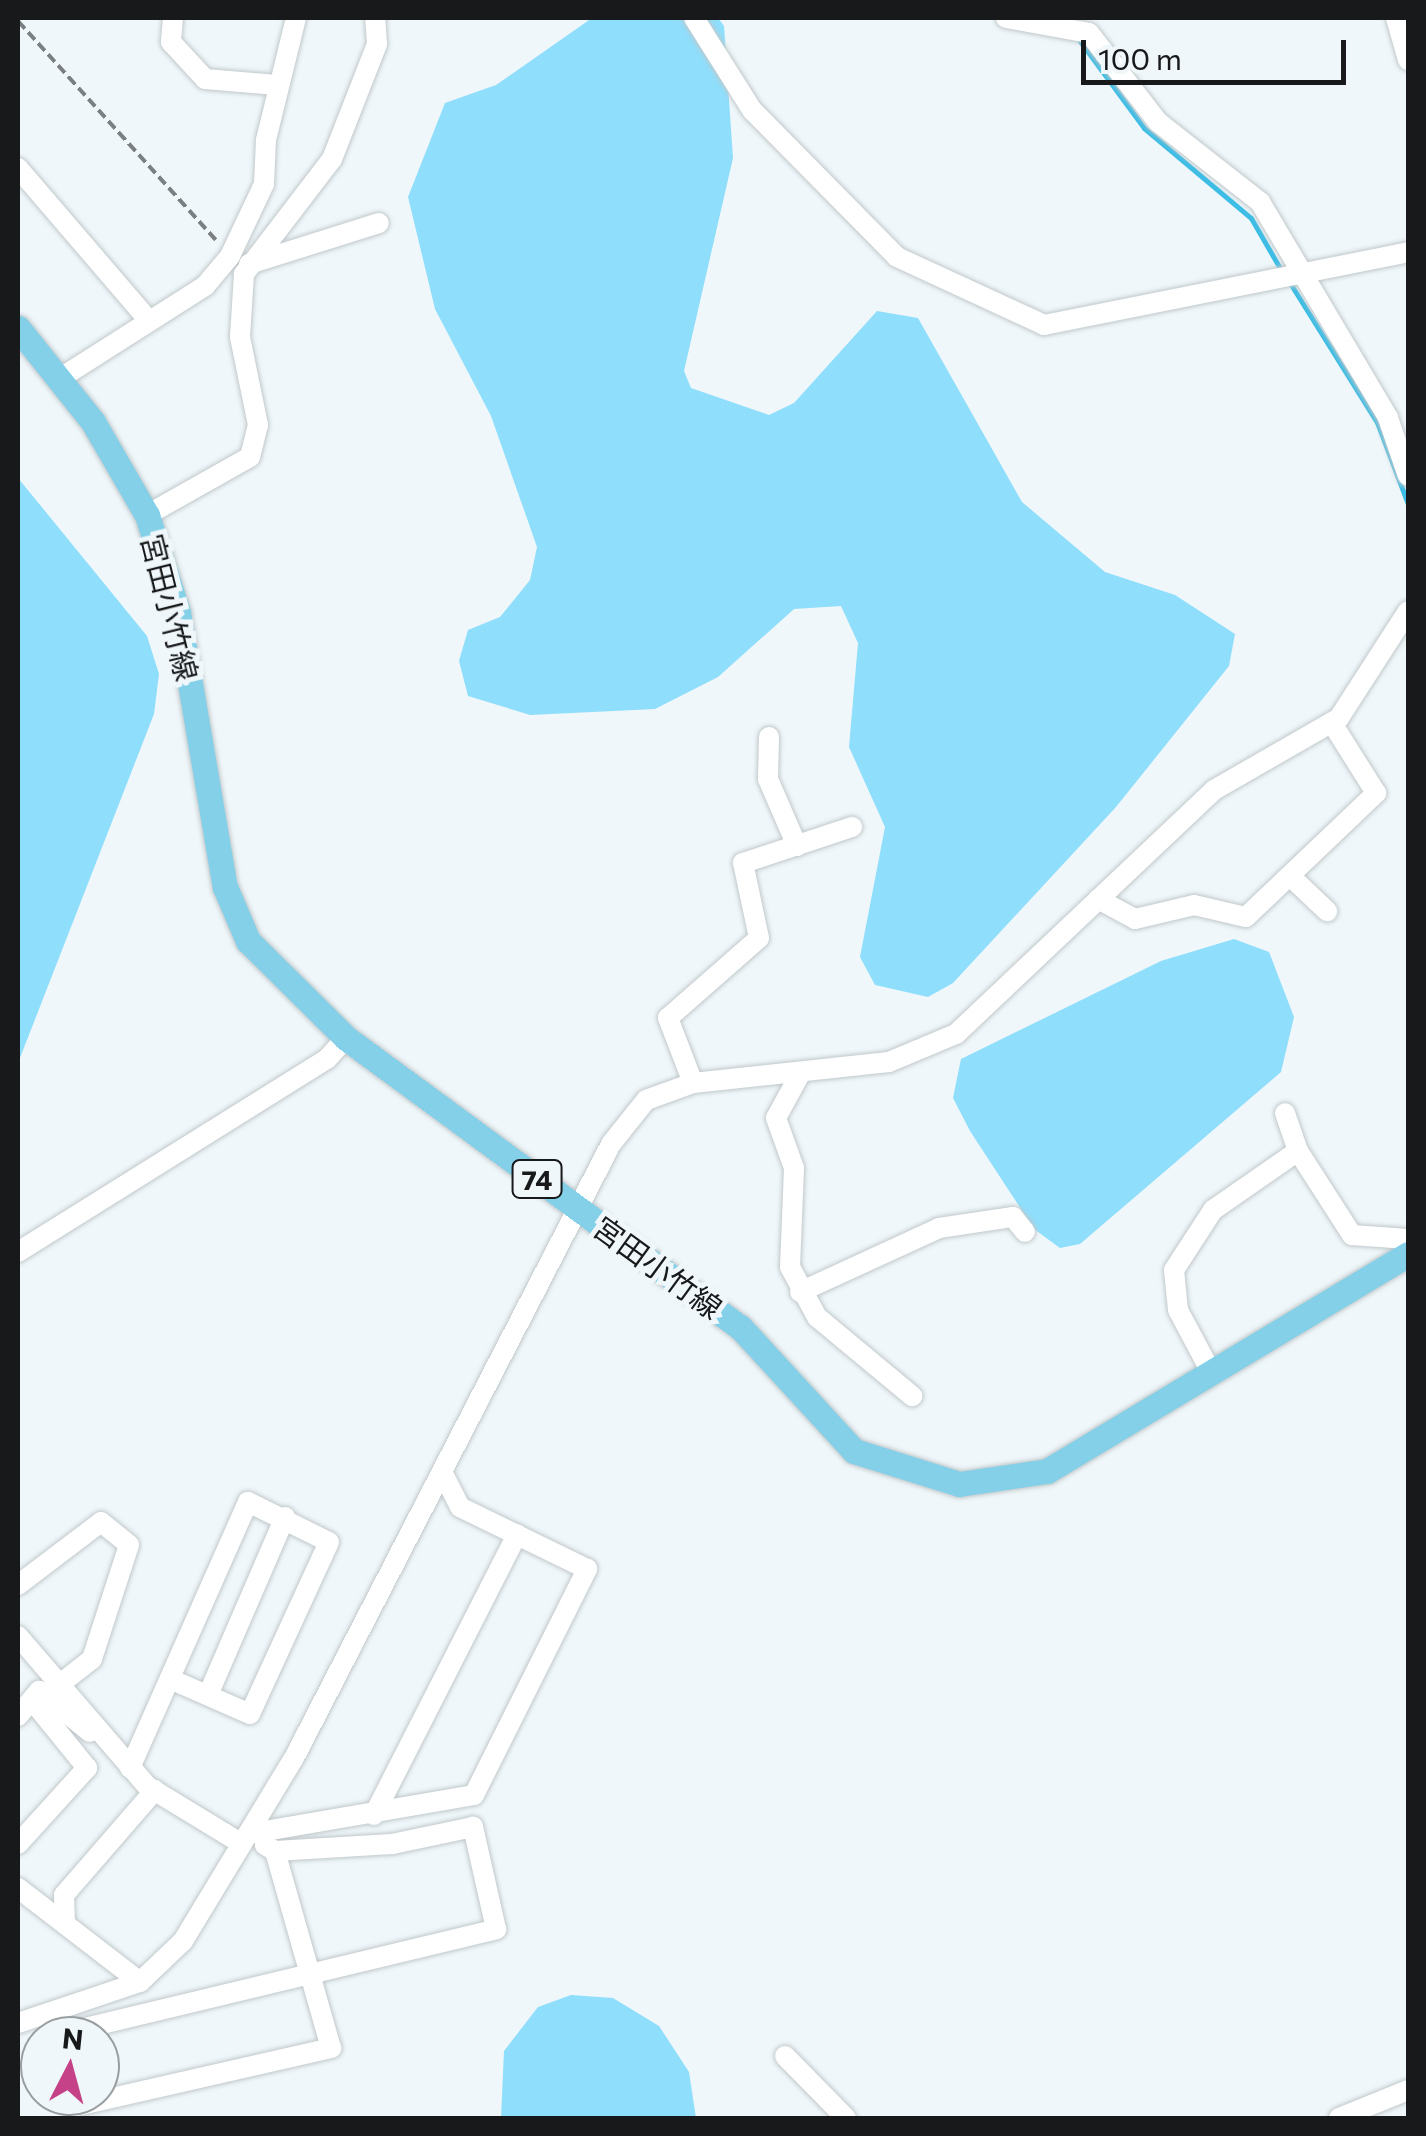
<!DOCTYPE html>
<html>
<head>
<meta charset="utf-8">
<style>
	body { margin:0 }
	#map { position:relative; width:1426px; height:2136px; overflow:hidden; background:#eff7fa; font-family:Commissioner,"Noto Sans JP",sans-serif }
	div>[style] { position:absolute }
	.green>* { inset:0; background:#8fdefb }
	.stream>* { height:5px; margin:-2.5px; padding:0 2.5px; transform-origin:2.5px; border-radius:2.5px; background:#3cbde5 }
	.path>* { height:4px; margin-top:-2px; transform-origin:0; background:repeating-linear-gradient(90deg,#7a7f81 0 10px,transparent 0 15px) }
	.roads { filter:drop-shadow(0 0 2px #c1c8cb) drop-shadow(0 0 2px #c1c8cb) }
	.minor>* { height:20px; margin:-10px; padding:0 10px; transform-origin:10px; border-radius:10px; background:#fff }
	.major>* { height:25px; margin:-12.5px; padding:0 12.5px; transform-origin:12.5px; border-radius:12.5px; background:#83d0e8 }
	span { translate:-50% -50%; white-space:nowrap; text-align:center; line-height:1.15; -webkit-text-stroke:10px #eff7fa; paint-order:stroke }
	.shield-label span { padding:2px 8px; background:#eff7fa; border:2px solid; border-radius:8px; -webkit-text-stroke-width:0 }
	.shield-label { font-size:28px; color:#17191a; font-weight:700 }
	.street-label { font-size:30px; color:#17191a }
	.frame { position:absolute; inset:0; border:20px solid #17191a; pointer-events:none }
	.north { position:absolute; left:20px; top:2016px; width:100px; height:100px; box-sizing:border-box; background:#eff7fa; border:2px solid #999ea0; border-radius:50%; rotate:6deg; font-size:28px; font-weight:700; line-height:40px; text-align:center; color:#17191a }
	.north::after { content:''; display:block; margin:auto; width:35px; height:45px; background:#c54288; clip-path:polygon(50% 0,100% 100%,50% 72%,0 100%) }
	.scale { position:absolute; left:1081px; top:40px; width:265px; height:45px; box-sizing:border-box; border:5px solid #17191a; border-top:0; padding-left:12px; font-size:30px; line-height:35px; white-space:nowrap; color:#17191a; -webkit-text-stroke:8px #eff7fa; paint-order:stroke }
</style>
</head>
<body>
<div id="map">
	<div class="green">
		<i style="clip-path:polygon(592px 18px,718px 18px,724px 26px,733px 158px,684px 371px,691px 388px,769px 415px,794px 403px,877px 311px,918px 318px,1022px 502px,1105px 572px,1175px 595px,1235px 634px,1229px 666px,1116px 807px,953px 983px,928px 997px,875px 985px,860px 957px,885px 827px,849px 747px,858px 643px,841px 606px,794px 609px,718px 677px,655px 709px,530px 715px,468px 696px,459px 661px,468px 630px,500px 617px,530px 580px,537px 547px,491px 416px,435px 309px,408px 197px,445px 103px,496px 85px)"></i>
		<i style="clip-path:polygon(18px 478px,147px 636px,159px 674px,154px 714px,18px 1063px)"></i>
		<i style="clip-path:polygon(1234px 939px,1269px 952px,1294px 1017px,1281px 1072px,1080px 1244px,1060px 1248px,1034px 1229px,970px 1131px,953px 1098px,961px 1059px,1161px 961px)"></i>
		<i style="clip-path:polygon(571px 1995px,613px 1998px,659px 2026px,689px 2072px,696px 2118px,501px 2118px,504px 2051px,538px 2007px)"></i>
	</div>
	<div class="stream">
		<i style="left:1077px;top:37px;width:113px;rotate:53.6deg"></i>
		<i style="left:1144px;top:128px;width:140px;rotate:40.1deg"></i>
		<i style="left:1251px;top:218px;width:60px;rotate:60deg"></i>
		<i style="left:1290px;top:283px;width:164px;rotate:58deg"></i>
		<i style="left:1377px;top:422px;width:88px;rotate:69.3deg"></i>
	</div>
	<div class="path">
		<i style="left:18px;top:21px;width:295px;rotate:47.9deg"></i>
	</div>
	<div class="roads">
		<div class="minor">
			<i style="left:173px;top:18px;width:24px;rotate:95deg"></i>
			<i style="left:171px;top:42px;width:50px;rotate:47.4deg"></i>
			<i style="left:205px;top:79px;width:72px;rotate:4.8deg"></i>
			<i style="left:694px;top:18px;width:109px;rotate:57.8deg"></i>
			<i style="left:752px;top:110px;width:206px;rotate:45.4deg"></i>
			<i style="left:897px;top:257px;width:162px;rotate:24.8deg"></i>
			<i style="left:1044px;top:325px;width:371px;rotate:-11.3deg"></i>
			<i style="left:1006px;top:18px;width:84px;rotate:10.2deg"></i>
			<i style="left:1089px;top:33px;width:113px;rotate:52.2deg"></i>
			<i style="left:1158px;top:122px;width:130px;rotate:38.1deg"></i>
			<i style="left:1260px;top:202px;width:251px;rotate:59.3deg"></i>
			<i style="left:1388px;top:418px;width:61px;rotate:71deg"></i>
			<i style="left:1396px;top:18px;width:44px;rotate:74.1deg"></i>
			<i style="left:18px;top:168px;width:201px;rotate:49.4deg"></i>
			<i style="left:249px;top:264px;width:136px;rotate:-17.5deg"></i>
			<i style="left:59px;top:379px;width:173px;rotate:-32.5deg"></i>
			<i style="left:205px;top:286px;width:39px;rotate:-50deg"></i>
			<i style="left:230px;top:256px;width:80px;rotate:-64.7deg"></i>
			<i style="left:264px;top:184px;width:44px;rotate:-87.4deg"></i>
			<i style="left:266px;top:140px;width:126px;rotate:-76.2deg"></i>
			<i style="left:147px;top:515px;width:118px;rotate:-29.4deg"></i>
			<i style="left:250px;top:457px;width:33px;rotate:-76deg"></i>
			<i style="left:258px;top:425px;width:90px;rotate:-101.6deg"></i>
			<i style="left:240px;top:337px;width:63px;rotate:-86.4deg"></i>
			<i style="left:244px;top:274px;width:145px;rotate:-52.6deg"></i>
			<i style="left:332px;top:159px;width:123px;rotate:-68.6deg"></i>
			<i style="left:377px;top:44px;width:26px;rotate:-94deg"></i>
			<i style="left:769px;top:737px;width:42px;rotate:91.4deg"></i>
			<i style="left:768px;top:779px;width:73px;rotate:66.6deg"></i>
			<i style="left:1291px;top:877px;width:50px;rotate:43.4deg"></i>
			<i style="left:1098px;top:899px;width:42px;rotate:28.4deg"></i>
			<i style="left:1135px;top:919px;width:61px;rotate:-13.3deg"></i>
			<i style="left:1194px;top:905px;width:53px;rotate:13deg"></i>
			<i style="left:1246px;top:917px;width:180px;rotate:-43.6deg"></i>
			<i style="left:1376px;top:793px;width:83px;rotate:-122.2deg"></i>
			<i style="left:800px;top:1074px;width:50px;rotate:118.6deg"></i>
			<i style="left:776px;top:1118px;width:53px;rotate:70.2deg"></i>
			<i style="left:794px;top:1168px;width:99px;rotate:92.3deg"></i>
			<i style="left:790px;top:1267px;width:57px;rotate:61.6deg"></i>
			<i style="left:817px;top:1317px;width:124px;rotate:39.7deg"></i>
			<i style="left:693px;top:1083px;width:70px;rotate:-111deg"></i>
			<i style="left:668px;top:1018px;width:121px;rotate:-41.3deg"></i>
			<i style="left:759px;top:938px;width:77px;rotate:-102deg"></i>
			<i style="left:743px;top:863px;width:115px;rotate:-18.3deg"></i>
			<i style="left:1298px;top:1151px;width:100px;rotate:57.3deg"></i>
			<i style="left:1352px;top:1235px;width:56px;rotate:4.1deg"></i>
			<i style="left:18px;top:1252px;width:364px;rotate:-32deg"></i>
			<i style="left:327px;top:1059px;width:28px;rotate:-48deg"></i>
			<i style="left:800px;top:1292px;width:153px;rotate:-24.7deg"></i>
			<i style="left:939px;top:1228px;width:75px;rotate:-8.5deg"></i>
			<i style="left:1013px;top:1217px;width:19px;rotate:51deg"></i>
			<i style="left:1212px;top:1374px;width:72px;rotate:-118deg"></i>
			<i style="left:1178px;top:1310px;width:40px;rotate:-95.7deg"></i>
			<i style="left:1174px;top:1270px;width:72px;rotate:-57deg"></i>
			<i style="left:1213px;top:1210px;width:103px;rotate:-34.8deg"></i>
			<i style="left:1298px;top:1151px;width:40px;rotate:-108.9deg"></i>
			<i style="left:18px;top:1585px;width:104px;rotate:-37.2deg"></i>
			<i style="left:101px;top:1522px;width:36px;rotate:39deg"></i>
			<i style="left:129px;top:1545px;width:120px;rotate:108deg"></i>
			<i style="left:92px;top:1659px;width:37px;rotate:142deg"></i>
			<i style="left:18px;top:1636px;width:198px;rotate:49.3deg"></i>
			<i style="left:147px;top:1786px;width:111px;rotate:31.4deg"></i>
			<i style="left:208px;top:1695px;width:194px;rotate:-66.6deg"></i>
			<i style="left:18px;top:1716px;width:33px;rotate:-50deg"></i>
			<i style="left:39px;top:1691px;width:65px;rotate:38.8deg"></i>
			<i style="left:130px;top:1768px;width:291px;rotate:-66.1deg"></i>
			<i style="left:248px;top:1502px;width:90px;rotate:26.3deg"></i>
			<i style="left:329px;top:1542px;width:189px;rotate:114.7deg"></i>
			<i style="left:250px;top:1714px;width:87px;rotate:-156.4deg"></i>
			<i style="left:374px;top:1815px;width:315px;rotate:-63deg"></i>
			<i style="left:248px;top:1834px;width:229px;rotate:-9.8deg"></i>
			<i style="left:474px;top:1795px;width:253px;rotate:-63.4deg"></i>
			<i style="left:587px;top:1569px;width:141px;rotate:-154deg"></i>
			<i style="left:460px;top:1507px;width:37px;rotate:-117deg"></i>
			<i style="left:18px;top:1844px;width:103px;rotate:-47.8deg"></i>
			<i style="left:87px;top:1768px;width:87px;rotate:-129deg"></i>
			<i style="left:18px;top:1888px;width:154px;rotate:37.6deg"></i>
			<i style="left:65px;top:1924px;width:29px;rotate:-92deg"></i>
			<i style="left:64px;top:1895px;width:139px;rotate:-49.1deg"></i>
			<i style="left:18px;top:2023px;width:129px;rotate:-18.6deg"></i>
			<i style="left:140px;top:1982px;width:59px;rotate:-43.6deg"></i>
			<i style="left:183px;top:1941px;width:214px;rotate:-58.8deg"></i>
			<i style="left:294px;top:1758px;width:691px;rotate:-62.69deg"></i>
			<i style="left:611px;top:1144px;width:56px;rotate:-51.5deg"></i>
			<i style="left:646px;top:1100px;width:50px;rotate:-19.9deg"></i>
			<i style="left:693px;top:1083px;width:197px;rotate:-6.1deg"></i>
			<i style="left:889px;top:1062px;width:73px;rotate:-22.7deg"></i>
			<i style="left:956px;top:1034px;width:355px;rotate:-43.4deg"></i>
			<i style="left:1214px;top:790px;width:144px;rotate:-29.9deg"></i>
			<i style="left:1339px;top:718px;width:127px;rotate:-57.2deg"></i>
			<i style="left:56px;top:2035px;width:453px;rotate:-13.5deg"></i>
			<i style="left:496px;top:1929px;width:105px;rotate:-102.7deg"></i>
			<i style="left:473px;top:1827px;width:83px;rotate:168.1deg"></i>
			<i style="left:392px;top:1844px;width:117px;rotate:176.6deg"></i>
			<i style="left:785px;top:2056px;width:87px;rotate:45.5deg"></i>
			<i style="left:72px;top:2107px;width:266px;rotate:-12.8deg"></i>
			<i style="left:331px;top:2048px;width:205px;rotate:-105.9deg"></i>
			<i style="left:275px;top:1851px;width:12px;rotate:-149deg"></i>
			<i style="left:1339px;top:2118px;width:74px;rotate:-22.1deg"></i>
		</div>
		<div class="major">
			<i style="left:18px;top:328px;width:120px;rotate:51.4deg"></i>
			<i style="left:93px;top:422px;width:108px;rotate:59.9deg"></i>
			<i style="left:147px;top:515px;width:103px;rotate:72.4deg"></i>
			<i style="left:178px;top:613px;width:278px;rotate:80.3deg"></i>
			<i style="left:225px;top:887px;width:59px;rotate:66.9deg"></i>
			<i style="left:248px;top:941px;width:138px;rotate:44.7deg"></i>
			<i style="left:346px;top:1038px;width:489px;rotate:36.3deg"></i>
			<i style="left:740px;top:1327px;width:168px;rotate:47.4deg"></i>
			<i style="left:854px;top:1451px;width:110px;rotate:17.4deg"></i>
			<i style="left:959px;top:1484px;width:89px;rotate:-8.4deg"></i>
			<i style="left:1047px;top:1471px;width:421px;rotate:-31deg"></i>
		</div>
	</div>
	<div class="shield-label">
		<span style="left:537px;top:1179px">74</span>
	</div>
	<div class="street-label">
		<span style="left:170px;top:607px;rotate:76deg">宮田小竹線</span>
		<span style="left:658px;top:1267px;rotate:36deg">宮田小竹線</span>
	</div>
	<div class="frame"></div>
	<div class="north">N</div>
	<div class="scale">100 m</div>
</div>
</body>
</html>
